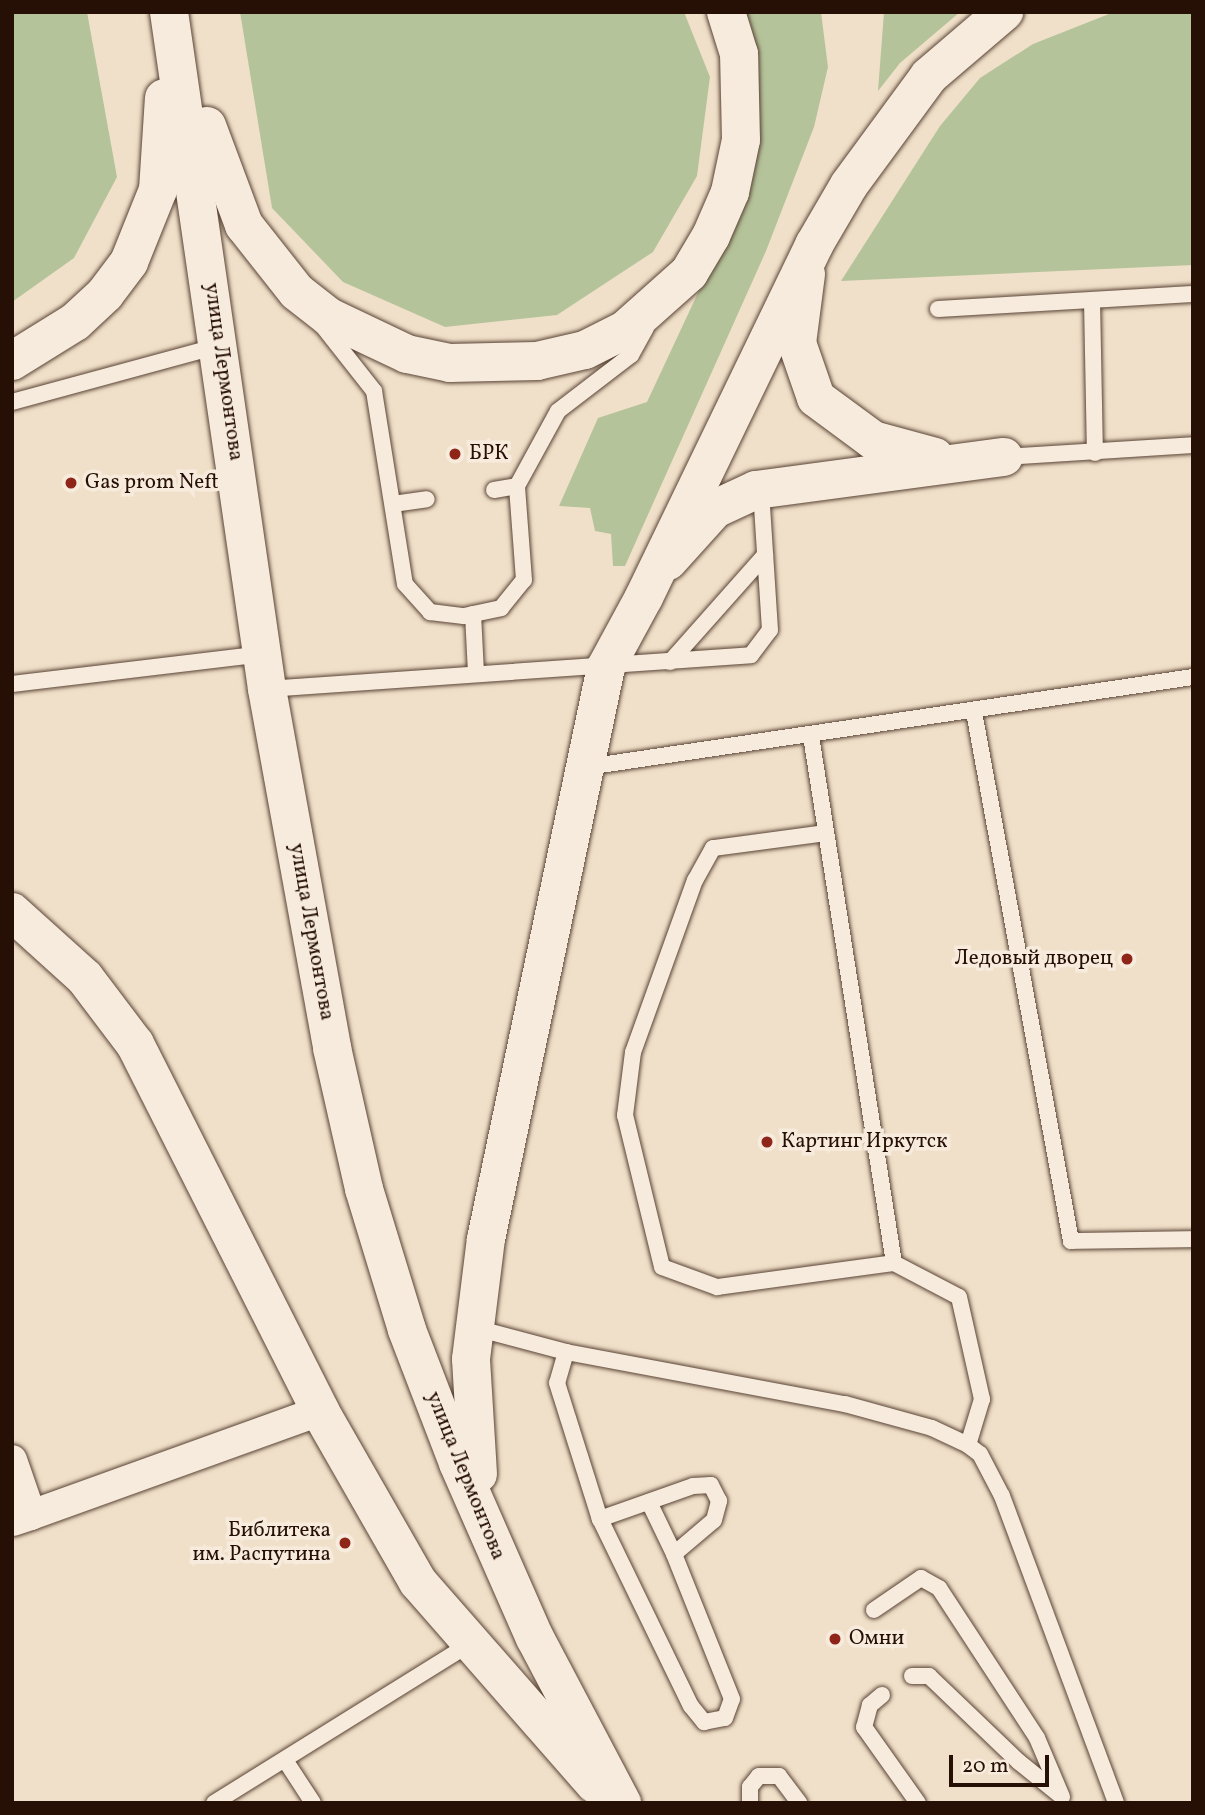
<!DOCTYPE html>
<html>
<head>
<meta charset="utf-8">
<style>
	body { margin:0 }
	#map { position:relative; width:1205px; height:1815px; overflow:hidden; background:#f1e0c9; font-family:Vollkorn,serif }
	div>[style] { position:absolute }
	.green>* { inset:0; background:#b5c39a }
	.roads { filter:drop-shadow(0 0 2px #594335) drop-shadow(0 0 2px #594335) }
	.service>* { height:16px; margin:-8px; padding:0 8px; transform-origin:8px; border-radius:8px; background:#f6ebdc }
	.minor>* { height:30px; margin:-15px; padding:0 15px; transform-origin:15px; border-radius:15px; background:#f6ebdc }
	.tertiary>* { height:38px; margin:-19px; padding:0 19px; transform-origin:19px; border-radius:19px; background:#f6ebdc }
	.secondary>* { height:38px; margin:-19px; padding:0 19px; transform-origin:19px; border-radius:19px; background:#f6ebdc }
	.dots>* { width:19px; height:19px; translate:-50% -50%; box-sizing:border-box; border:4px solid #f6ebdc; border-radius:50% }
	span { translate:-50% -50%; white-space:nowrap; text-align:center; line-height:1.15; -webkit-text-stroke:7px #f6ebdc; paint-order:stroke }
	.street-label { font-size:21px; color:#260f04 }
	.poi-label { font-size:21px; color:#260f04 }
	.left { translate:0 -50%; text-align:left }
	.right { translate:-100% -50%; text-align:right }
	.frame { position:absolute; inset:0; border:14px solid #260f04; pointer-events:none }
	.scale { position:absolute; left:949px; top:1755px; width:100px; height:32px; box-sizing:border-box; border:4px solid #260f04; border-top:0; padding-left:9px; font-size:21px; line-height:24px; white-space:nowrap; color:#260f04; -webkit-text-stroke:5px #f6ebdc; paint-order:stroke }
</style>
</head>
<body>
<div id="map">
	<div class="green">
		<i style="clip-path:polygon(12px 12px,87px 12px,117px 177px,74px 258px,12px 302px)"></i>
		<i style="clip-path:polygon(240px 12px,684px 12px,710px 77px,697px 176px,653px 252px,557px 315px,445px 327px,343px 282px,272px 208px)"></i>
		<i style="clip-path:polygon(742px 12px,821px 12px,828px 67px,814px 127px,766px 251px,625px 566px,613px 566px,611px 534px,595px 531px,590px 508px,559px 506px,598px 418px,647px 402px,725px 235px,759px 134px,759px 57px)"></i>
		<i style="clip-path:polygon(884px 12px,960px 12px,900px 63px,878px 91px)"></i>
		<i style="clip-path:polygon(1114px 12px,1193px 12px,1193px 265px,841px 281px,940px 126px,980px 78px,1033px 44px)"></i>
	</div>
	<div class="roads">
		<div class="service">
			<i style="left:1092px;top:300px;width:153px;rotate:88.9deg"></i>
			<i style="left:938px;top:309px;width:255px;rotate:-3.4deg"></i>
			<i style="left:322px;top:325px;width:84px;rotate:51.8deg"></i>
			<i style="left:374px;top:391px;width:195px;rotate:80.9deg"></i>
			<i style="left:405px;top:584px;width:38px;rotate:48deg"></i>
			<i style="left:430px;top:612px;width:34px;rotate:7deg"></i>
			<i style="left:464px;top:616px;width:38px;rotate:-12deg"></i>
			<i style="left:501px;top:608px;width:36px;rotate:-51deg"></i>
			<i style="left:524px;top:580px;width:94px;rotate:-94.3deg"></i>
			<i style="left:12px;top:402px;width:213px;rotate:-15.2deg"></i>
			<i style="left:1004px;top:457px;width:189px;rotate:-3.6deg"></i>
			<i style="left:494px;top:490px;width:23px;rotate:-10deg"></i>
			<i style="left:517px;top:486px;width:85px;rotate:-61.3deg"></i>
			<i style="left:558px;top:411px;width:92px;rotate:-37.5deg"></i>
			<i style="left:631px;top:355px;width:31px;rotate:-61deg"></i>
			<i style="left:393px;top:504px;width:34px;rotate:-8deg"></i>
			<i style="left:473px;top:614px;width:60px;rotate:87.1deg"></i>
			<i style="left:670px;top:662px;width:143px;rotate:-48.4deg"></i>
			<i style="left:12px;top:684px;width:253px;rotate:-6.8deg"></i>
			<i style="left:267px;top:689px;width:485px;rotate:-4deg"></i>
			<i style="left:751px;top:655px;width:31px;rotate:-53deg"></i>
			<i style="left:770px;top:630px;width:141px;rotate:-93.7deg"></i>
			<i style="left:974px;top:712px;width:538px;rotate:79.61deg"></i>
			<i style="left:1071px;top:1241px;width:122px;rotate:-0.9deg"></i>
			<i style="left:811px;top:736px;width:533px;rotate:81.05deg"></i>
			<i style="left:894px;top:1263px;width:73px;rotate:27.6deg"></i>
			<i style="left:959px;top:1297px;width:105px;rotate:77.3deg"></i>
			<i style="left:982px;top:1399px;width:48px;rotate:106.9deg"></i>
			<i style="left:587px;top:767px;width:613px;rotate:-8.45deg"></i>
			<i style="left:826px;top:833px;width:114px;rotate:172.4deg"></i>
			<i style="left:713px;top:848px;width:37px;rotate:119deg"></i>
			<i style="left:695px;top:880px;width:183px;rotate:109.8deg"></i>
			<i style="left:633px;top:1052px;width:64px;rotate:97.2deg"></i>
			<i style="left:625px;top:1115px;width:156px;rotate:76.3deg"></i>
			<i style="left:662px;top:1267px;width:59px;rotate:20deg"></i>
			<i style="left:717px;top:1287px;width:179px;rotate:-7.7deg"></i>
			<i style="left:476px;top:1328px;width:93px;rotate:14.9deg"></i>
			<i style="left:566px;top:1352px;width:284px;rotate:10.6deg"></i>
			<i style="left:845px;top:1404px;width:90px;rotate:15.4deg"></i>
			<i style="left:932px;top:1428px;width:40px;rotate:25deg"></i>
			<i style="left:968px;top:1445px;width:15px;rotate:37deg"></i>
			<i style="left:980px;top:1454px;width:47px;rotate:62.4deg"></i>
			<i style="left:1002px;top:1496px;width:327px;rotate:69.6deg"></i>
			<i style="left:566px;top:1352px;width:32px;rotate:106deg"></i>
			<i style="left:557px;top:1383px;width:143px;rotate:72.5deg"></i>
			<i style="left:600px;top:1519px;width:208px;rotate:64.1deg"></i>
			<i style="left:691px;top:1706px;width:21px;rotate:51deg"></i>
			<i style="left:704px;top:1722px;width:21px;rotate:-11deg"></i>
			<i style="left:725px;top:1718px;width:20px;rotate:-70deg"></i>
			<i style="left:732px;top:1699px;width:156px;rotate:-111.8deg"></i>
			<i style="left:674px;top:1554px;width:52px;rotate:-40.4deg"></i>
			<i style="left:714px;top:1520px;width:20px;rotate:-75deg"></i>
			<i style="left:719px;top:1501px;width:18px;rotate:-117deg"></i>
			<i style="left:711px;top:1485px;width:18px;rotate:177deg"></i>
			<i style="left:693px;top:1486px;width:99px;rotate:160.5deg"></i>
			<i style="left:649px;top:1502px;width:58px;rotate:64.3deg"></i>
			<i style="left:874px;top:1610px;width:57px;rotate:-34.2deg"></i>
			<i style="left:921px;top:1578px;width:21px;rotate:29deg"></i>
			<i style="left:939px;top:1588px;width:179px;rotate:56.8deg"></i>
			<i style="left:1037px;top:1738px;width:64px;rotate:67deg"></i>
			<i style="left:912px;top:1676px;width:17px"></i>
			<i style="left:929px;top:1676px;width:124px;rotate:43.7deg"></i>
			<i style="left:1019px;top:1762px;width:53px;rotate:38.8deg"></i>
			<i style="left:882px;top:1695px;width:16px;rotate:140deg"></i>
			<i style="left:870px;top:1705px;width:23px;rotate:105deg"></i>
			<i style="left:864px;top:1727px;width:93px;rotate:54.6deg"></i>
			<i style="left:285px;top:1760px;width:51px;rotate:56.9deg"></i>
			<i style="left:214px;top:1803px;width:301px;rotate:-31.9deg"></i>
			<i style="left:750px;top:1803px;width:16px;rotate:-90deg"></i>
			<i style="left:750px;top:1787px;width:14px;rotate:-51deg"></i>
			<i style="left:759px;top:1776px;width:20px"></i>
			<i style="left:779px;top:1776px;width:34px;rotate:53deg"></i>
		</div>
		<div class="minor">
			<i style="left:12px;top:1460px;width:58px;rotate:70.9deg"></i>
			<i style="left:31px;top:1515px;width:19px;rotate:162deg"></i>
			<i style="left:31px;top:1515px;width:307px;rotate:-19.8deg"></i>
		</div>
		<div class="tertiary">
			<i style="left:806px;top:274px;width:70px;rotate:97.4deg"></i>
			<i style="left:797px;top:343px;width:58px;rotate:70.9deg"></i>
			<i style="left:816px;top:398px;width:71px;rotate:36.4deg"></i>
			<i style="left:873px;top:440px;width:64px;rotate:15.3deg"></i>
			<i style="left:668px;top:561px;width:70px;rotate:-47.9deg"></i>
			<i style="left:715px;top:509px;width:45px;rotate:-24.9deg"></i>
			<i style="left:756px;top:490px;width:250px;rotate:-7.6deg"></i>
		</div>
		<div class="secondary">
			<i style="left:169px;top:12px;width:684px;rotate:81.76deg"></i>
			<i style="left:267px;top:689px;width:365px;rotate:79.7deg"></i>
			<i style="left:332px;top:1048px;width:145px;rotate:77.2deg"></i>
			<i style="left:364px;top:1189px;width:147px;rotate:73deg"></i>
			<i style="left:407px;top:1330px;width:142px;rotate:69deg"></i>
			<i style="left:458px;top:1463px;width:191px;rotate:66.3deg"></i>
			<i style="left:535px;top:1638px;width:187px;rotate:62.2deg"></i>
			<i style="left:207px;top:126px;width:106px;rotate:69.5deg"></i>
			<i style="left:244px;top:225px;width:85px;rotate:51.7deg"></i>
			<i style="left:297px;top:292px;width:41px;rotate:38deg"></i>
			<i style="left:329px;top:317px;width:86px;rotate:25.4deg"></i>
			<i style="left:407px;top:354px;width:44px;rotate:11.8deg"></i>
			<i style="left:450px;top:363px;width:87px;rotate:-1.3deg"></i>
			<i style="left:537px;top:361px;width:49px;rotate:-12.9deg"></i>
			<i style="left:585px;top:350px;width:45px;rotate:-26.6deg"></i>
			<i style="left:625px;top:330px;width:86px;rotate:-41.7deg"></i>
			<i style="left:689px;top:273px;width:43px;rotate:-59.3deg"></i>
			<i style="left:711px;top:236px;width:48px;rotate:-66.6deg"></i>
			<i style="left:730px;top:192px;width:53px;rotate:-78.1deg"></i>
			<i style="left:741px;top:140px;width:86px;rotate:-91.3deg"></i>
			<i style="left:739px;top:54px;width:44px;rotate:-107.2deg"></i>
			<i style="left:12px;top:361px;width:74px;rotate:-31.8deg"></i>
			<i style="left:75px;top:322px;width:41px;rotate:-43deg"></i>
			<i style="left:105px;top:294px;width:40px;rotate:-53deg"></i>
			<i style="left:129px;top:262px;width:78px;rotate:-68.1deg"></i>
			<i style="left:158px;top:190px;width:92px;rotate:-86.3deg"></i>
			<i style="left:12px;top:912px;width:98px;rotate:42.1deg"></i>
			<i style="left:85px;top:978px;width:83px;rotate:52.9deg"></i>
			<i style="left:135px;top:1044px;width:411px;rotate:63.2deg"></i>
			<i style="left:320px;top:1411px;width:197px;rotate:60.2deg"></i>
			<i style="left:418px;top:1582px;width:269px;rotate:48.8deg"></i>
			<i style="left:478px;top:1474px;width:115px;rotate:-93.5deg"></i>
			<i style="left:471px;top:1359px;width:121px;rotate:-82.9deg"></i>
			<i style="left:486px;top:1239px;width:584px;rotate:-78.15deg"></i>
			<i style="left:606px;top:667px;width:80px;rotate:-61.5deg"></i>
			<i style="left:644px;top:597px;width:391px;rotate:-64.2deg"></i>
			<i style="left:814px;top:245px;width:69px;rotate:-59.7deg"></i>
			<i style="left:849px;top:185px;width:135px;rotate:-53.7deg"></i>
			<i style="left:929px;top:76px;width:99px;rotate:-40.5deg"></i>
		</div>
	</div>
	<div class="dots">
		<i style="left:455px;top:454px;background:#8f2418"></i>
		<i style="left:71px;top:483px;background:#8f2418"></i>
		<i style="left:1127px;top:959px;background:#8f2418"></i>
		<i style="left:767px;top:1142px;background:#8f2418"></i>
		<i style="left:345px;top:1543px;background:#8f2418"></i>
		<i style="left:835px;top:1639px;background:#8f2418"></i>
	</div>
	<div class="street-label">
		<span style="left:223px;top:372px;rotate:82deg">улица Лермонтова</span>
		<span style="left:311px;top:932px;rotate:80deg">улица Лермонтова</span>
		<span style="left:465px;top:1476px;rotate:68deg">улица Лермонтова</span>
	</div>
	<div class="poi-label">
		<span class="left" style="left:469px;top:454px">БРК</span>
		<span class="left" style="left:85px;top:483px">Gas prom Neft</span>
		<span class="right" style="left:1113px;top:959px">Ледовый дворец</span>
		<span class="left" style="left:781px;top:1142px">Картинг Иркутск</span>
		<span class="right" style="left:331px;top:1543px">Библитека<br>им. Распутина</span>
		<span class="left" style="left:849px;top:1639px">Омни</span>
	</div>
	<div class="frame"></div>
	<div class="scale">20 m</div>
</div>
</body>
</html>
